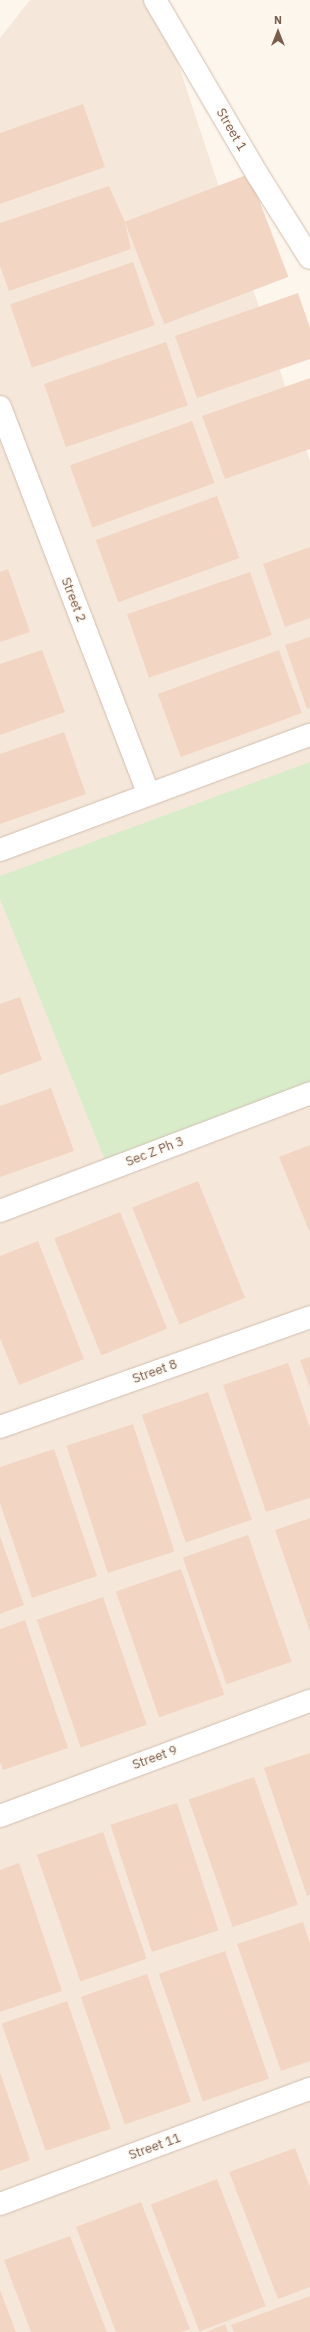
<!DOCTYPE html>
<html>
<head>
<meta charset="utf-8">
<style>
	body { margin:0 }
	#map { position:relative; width:310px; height:2332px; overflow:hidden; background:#fdf6ec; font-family:"IBM Plex Sans",sans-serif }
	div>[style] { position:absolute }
	.residential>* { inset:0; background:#f5e8da }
	.green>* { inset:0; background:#d8ecc9 }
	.building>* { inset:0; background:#f3d5c3; transform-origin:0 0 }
	.roads { filter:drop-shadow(0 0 1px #d1beb0) drop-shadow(0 0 1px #d1beb0) }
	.minor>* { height:22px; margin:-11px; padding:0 11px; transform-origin:11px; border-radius:11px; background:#fff }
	span { translate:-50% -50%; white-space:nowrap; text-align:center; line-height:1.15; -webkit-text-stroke:3px #fffaf3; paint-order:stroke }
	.street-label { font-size:13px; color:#7a5c4d }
	.north { position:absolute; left:258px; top:12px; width:40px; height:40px; -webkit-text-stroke:3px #fffaf3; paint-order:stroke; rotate:0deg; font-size:11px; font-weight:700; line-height:16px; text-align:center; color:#7a5c4d }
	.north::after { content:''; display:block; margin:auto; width:14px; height:18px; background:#7a5c4d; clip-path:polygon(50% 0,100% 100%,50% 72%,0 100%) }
</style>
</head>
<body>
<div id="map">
	<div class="residential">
		<i style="clip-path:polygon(30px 0,157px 0,310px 461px,310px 2332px,0 2332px,0 38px)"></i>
	</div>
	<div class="green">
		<i style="clip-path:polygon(310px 762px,310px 1082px,105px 1160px,0 899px,0 876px)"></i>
	</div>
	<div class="building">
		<i style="clip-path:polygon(83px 104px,105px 167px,0 204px,0 133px)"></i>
		<i style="left:249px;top:174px;width:110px;height:133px;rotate:69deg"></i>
		<i style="clip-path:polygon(109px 186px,125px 222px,131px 249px,9px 291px,0 266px,0 223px)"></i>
		<i style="left:133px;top:262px;width:67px;height:130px;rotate:71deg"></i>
		<i style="clip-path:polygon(298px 293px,310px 328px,310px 359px,197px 398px,175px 336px)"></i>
		<i style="left:166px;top:342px;width:67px;height:129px;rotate:71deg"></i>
		<i style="clip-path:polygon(310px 378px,310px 449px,225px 479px,202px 416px)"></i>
		<i style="left:192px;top:421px;width:66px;height:130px;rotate:70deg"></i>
		<i style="left:217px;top:496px;width:66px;height:129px;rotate:70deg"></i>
		<i style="clip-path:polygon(310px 547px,310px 618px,285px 627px,263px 564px)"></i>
		<i style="clip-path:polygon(8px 569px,30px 632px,0 642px,0 572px)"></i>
		<i style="left:250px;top:572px;width:67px;height:130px;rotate:71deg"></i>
		<i style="clip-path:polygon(310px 637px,310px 708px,307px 709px,285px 645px)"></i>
		<i style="clip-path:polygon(42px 650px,65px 712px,0 735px,0 664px)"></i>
		<i style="left:279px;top:650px;width:67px;height:129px;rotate:70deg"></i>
		<i style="clip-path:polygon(64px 732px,86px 794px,0 824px,0 754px)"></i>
		<i style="clip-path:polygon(20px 997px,42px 1060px,0 1075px,0 1004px)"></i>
		<i style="clip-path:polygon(51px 1088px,74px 1151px,0 1177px,0 1106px)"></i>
		<i style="clip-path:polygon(310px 1145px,310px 1233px,279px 1157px)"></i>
		<i style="left:198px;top:1181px;width:126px;height:71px;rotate:68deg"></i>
		<i style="left:120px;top:1212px;width:126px;height:71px;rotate:68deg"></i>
		<i style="clip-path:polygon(38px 1241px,84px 1359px,19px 1385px,0 1338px,0 1256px)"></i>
		<i style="clip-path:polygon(310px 1357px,310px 1388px,300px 1360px)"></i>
		<i style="clip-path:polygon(288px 1363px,310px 1428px,310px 1498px,266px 1512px,223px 1385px)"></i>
		<i style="left:208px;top:1392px;width:135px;height:70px;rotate:71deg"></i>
		<i style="left:133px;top:1424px;width:134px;height:70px;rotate:72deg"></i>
		<i style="clip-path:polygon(54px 1449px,97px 1576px,32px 1598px,0 1503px,0 1467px)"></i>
		<i style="clip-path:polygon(310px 1518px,310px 1632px,275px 1530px)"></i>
		<i style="left:248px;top:1535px;width:134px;height:69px;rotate:71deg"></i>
		<i style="clip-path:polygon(0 1536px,24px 1605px,0 1614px)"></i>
		<i style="left:181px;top:1569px;width:133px;height:69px;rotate:71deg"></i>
		<i style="left:103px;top:1597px;width:135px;height:70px;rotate:71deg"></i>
		<i style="clip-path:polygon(25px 1620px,68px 1748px,3px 1770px,0 1762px,0 1629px)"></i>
		<i style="clip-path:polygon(310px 1753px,310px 1895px,307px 1896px,264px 1768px)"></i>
		<i style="left:254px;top:1777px;width:135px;height:69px;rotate:71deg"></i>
		<i style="left:177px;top:1803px;width:134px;height:70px;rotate:72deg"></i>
		<i style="left:103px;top:1832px;width:134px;height:70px;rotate:71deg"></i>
		<i style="clip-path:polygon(19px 1863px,62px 1991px,0 2012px,0 1870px)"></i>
		<i style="clip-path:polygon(303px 1922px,310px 1944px,310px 2061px,281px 2071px,237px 1944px)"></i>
		<i style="left:225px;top:1951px;width:135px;height:70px;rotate:71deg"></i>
		<i style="left:147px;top:1974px;width:135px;height:70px;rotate:71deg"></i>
		<i style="left:67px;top:2001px;width:135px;height:69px;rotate:71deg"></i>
		<i style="clip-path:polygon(0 2072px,30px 2160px,0 2171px)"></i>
		<i style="clip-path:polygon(295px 2148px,310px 2187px,310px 2287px,278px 2299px,229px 2172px)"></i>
		<i style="left:217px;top:2179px;width:136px;height:71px;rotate:69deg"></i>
		<i style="clip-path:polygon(141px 2202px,190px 2329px,181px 2332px,116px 2332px,76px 2227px)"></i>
		<i style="clip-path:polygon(70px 2236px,107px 2332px,31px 2332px,4px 2260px)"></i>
		<i style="clip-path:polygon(0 2290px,16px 2332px,0 2332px)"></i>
		<i style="clip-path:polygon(310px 2296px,310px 2332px,234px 2332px,231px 2325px)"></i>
		<i style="clip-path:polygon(225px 2324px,228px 2332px,206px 2332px)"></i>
	</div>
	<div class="roads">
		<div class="minor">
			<i style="left:155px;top:0;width:202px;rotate:59.6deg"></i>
			<i style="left:257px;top:174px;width:99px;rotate:57.8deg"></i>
			<i style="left:0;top:407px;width:413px;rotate:69deg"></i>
			<i style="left:0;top:850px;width:331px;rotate:-20.4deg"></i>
			<i style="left:0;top:1211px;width:332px;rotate:-20.8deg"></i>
			<i style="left:0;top:1427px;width:329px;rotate:-19.5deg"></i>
			<i style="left:0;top:1816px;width:331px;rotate:-20.4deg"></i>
			<i style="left:0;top:2204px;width:331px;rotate:-20.4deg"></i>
		</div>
	</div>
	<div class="street-label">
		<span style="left:231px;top:130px;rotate:60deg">Street 1</span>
		<span style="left:73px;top:600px;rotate:69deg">Street 2</span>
		<span style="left:155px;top:1152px;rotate:-21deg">Sec Z Ph 3</span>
		<span style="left:155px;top:1372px;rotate:-20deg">Street 8</span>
		<span style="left:155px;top:1758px;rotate:-20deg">Street 9</span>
		<span style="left:155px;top:2147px;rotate:-20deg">Street 11</span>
	</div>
	<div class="north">N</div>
</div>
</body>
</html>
